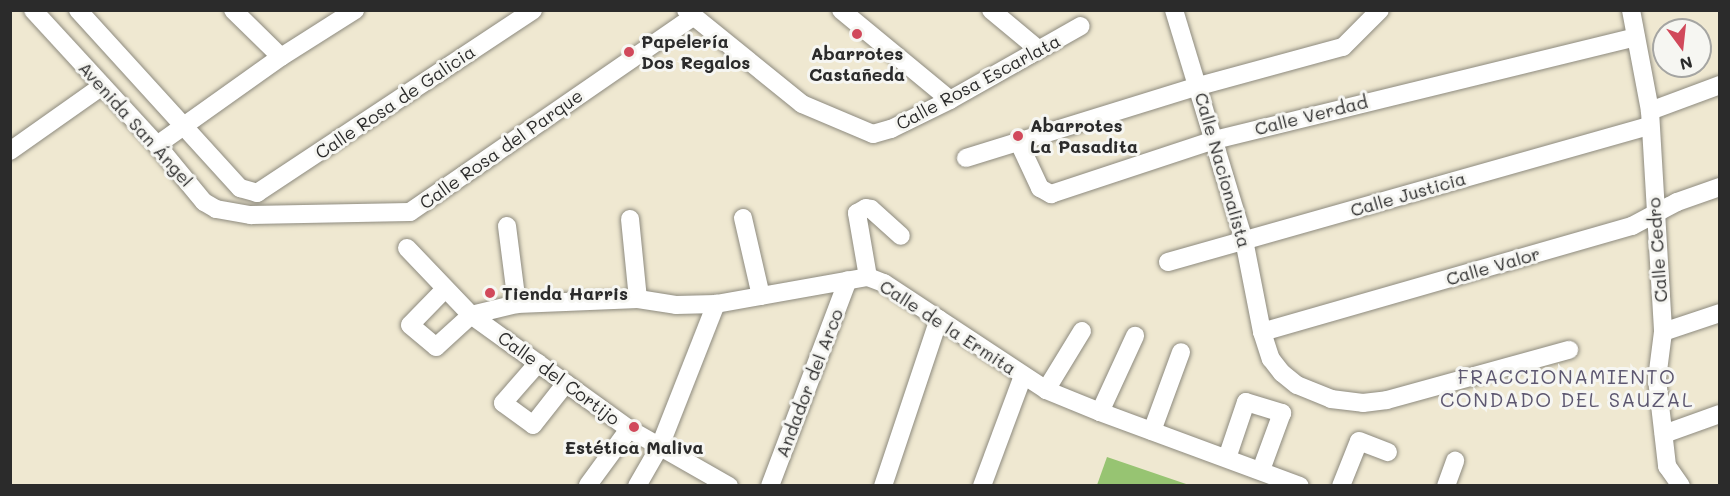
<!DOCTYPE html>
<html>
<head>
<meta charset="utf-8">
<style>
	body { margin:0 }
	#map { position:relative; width:1730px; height:496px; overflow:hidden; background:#efe8d1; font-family:Mali,sans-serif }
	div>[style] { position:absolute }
	.green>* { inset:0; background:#97c472 }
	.roads { filter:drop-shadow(0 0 2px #8d8a7e) drop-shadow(0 0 2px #8d8a7e) }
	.minor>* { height:18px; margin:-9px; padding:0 9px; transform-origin:9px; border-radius:9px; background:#fff }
	.dots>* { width:16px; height:16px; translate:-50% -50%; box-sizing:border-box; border:3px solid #f6f6f2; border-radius:50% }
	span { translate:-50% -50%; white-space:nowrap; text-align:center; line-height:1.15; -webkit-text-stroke:6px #f6f6f2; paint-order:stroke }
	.poi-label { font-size:18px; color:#2b2b2b; font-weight:700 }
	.left { translate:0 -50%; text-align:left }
	.street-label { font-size:18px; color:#2b2b2b }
	.neighbourhood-label { font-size:20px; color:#5d5770; letter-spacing:1.5px }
	.frame { position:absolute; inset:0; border:12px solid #2b2b2b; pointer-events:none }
	.north { position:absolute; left:1652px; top:18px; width:60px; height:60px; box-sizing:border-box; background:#f6f6f2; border:2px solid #a5a5a2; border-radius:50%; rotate:165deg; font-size:16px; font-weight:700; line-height:24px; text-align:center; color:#2b2b2b }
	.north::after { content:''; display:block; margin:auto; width:21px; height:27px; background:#d1495b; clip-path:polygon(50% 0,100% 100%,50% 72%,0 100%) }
</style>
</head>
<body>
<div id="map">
	<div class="green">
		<i style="clip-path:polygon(1107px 457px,1189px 485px,1097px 485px)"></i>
	</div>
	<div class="roads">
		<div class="minor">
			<i style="left:33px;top:10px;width:183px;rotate:47.4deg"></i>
			<i style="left:157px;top:145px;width:74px;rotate:50.5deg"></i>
			<i style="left:204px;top:202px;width:14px;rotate:30deg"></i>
			<i style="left:216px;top:209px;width:36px;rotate:10deg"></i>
			<i style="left:251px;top:215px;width:159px;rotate:-1.1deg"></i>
			<i style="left:410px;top:212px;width:345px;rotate:-34.6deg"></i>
			<i style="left:78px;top:10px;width:241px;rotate:47.7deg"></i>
			<i style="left:240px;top:188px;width:18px;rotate:16deg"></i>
			<i style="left:233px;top:10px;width:67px;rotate:44.4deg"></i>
			<i style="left:686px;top:10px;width:149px;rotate:39deg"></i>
			<i style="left:802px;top:104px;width:77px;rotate:22.9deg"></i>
			<i style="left:873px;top:134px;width:19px;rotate:-16deg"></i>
			<i style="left:891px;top:129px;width:66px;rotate:-26.2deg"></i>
			<i style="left:950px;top:100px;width:150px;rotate:-29.5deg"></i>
			<i style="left:841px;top:10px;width:141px;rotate:39.5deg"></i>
			<i style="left:991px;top:10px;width:62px;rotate:39.8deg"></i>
			<i style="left:1174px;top:10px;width:240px;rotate:73.1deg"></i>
			<i style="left:1244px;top:240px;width:94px;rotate:78.9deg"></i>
			<i style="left:1262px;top:332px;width:28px;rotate:72deg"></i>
			<i style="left:1271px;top:359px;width:18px;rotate:52deg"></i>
			<i style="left:1282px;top:373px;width:19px;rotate:39deg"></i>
			<i style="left:1297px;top:385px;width:37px;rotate:22deg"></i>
			<i style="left:1331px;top:399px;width:32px;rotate:7deg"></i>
			<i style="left:1363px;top:403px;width:24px;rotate:-7deg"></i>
			<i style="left:1387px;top:400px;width:189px;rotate:-15.4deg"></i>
			<i style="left:1631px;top:10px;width:103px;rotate:79.3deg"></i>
			<i style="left:1650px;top:111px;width:221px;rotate:86.6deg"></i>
			<i style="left:1663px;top:332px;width:47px;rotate:97.3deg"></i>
			<i style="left:1657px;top:379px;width:88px;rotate:83.4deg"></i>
			<i style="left:1667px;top:466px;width:24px;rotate:55deg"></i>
			<i style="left:1650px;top:111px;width:75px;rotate:-20.4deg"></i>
			<i style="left:1019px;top:143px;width:50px;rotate:65deg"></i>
			<i style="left:1040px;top:188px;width:13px;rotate:29deg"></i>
			<i style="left:1051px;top:194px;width:172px;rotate:-18.3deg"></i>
			<i style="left:1214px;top:140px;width:434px;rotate:-13.7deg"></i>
			<i style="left:157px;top:145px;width:152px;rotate:-35.4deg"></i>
			<i style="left:281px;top:57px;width:88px;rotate:-32.4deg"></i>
			<i style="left:10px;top:151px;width:113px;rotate:-35.2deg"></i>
			<i style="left:966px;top:158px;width:244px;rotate:-17.2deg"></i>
			<i style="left:1199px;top:86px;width:149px;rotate:-15.2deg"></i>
			<i style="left:1343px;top:47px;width:52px;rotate:-45deg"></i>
			<i style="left:257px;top:193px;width:331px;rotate:-33.5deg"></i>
			<i style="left:743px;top:218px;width:80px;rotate:77deg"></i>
			<i style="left:630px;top:219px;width:80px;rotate:84.3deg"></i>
			<i style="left:507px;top:226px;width:79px;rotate:82.7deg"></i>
			<i style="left:407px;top:248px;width:93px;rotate:46.3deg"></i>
			<i style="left:471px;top:315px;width:195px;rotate:35.8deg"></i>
			<i style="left:629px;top:429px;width:115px;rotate:29.7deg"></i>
			<i style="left:1168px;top:262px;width:500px;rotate:-15.8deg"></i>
			<i style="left:868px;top:277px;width:65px;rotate:-99.8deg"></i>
			<i style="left:857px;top:213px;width:10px;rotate:-29deg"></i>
			<i style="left:866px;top:208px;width:5px;rotate:11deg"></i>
			<i style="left:871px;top:209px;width:40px;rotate:42deg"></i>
			<i style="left:445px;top:289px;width:50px;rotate:134.2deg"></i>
			<i style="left:410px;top:325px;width:34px;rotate:40deg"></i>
			<i style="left:436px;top:347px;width:47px;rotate:-42.4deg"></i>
			<i style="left:471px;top:315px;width:47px;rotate:-13.4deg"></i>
			<i style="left:517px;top:304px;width:121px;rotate:-2.4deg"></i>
			<i style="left:638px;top:299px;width:38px;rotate:9deg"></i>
			<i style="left:676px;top:305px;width:40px;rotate:-1.4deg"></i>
			<i style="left:716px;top:304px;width:154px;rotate:-10.1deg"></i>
			<i style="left:868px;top:277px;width:17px;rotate:21deg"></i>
			<i style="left:884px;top:283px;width:194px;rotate:33.4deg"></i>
			<i style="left:1046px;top:390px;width:58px;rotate:22.2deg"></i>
			<i style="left:1100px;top:412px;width:213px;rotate:20.3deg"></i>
			<i style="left:1262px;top:332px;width:385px;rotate:-16deg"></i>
			<i style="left:1632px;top:226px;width:51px;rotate:-28.1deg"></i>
			<i style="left:1677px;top:202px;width:46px;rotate:-19.2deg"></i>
			<i style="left:1663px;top:332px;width:60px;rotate:-18.4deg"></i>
			<i style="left:538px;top:363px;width:53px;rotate:131.2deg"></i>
			<i style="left:503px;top:403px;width:37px;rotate:36deg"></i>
			<i style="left:533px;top:425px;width:53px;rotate:-51.8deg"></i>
			<i style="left:1046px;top:390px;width:69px;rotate:-58.6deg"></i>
			<i style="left:1100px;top:412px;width:84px;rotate:-65.3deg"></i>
			<i style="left:1152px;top:431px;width:84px;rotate:-69.8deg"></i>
			<i style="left:1664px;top:434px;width:59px;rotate:-19.7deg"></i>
			<i style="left:1227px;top:458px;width:59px;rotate:-71.3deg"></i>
			<i style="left:1246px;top:402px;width:38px;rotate:17deg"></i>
			<i style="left:1282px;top:413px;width:61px;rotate:110.2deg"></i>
			<i style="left:588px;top:485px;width:69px;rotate:-53.8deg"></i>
			<i style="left:637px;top:486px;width:46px;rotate:-60.1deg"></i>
			<i style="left:660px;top:446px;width:153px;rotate:-68.5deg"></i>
			<i style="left:770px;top:486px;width:220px;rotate:-69.3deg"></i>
			<i style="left:883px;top:486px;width:176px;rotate:-71.5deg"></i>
			<i style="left:982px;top:486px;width:117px;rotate:-69.6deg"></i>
			<i style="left:1341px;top:486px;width:48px;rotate:-68.2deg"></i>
			<i style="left:1359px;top:441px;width:31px;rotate:21deg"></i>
			<i style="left:1446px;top:486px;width:27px;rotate:-70deg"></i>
		</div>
	</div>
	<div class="dots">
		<i style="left:857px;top:34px;background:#d1495b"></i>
		<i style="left:629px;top:52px;background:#d1495b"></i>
		<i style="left:1018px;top:136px;background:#d1495b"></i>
		<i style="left:490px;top:293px;background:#d1495b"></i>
		<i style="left:634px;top:427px;background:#d1495b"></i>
	</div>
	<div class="poi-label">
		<span class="left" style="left:641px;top:52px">Papelería<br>Dos Regalos</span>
		<span style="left:857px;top:64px">Abarrotes<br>Castañeda</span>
		<span class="left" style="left:1030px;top:136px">Abarrotes<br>La Pasadita</span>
		<span class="left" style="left:502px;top:293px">Tienda Harris</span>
		<span style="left:634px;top:447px">Estética Maliva</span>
	</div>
	<div class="street-label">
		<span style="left:978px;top:82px;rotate:-28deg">Calle Rosa Escarlata</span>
		<span style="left:395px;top:102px;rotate:-34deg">Calle Rosa de Galicia</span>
		<span style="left:1311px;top:115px;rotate:-14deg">Calle Verdad</span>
		<span style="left:136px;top:124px;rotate:48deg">Avenida San Ángel</span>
		<span style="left:501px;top:149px;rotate:-35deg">Calle Rosa del Parque</span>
		<span style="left:1223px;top:170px;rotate:74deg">Calle Nacionalista</span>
		<span style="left:1408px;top:194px;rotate:-16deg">Calle Justicia</span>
		<span style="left:1657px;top:250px;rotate:-94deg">Calle Cedro</span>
		<span style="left:1493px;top:266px;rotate:-16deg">Calle Valor</span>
		<span style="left:948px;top:327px;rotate:33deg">Calle de la Ermita</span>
		<span style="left:559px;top:378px;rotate:36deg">Calle del Cortijo</span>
		<span style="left:809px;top:383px;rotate:-69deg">Andador del Arco</span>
	</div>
	<div class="neighbourhood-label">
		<span style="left:1567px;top:388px">FRACCIONAMIENTO<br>CONDADO DEL SAUZAL</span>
	</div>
	<div class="frame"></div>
	<div class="north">N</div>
</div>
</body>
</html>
